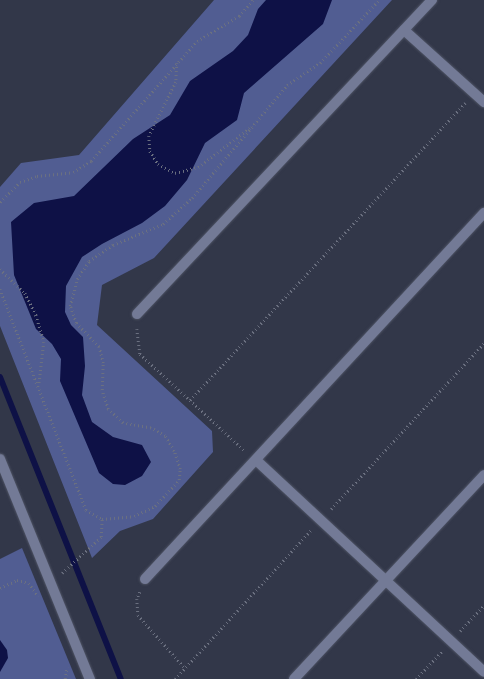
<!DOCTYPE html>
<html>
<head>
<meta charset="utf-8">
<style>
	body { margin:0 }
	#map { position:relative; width:484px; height:679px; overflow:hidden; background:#323749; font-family:"PT Sans",sans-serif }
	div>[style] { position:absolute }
	.green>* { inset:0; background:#515d92 }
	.water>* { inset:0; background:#0e1146 }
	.stream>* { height:6px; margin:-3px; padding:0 3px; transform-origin:3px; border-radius:3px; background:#0e1146 }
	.path>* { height:2.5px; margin-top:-1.25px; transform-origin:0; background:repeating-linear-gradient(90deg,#6b7080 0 1px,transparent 0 4px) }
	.roads { filter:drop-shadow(0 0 1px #4e5364) drop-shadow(0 0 1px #4e5364) }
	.minor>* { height:10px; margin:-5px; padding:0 5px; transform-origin:5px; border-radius:5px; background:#737a96 }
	span { translate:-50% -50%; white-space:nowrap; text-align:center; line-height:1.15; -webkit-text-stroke:3.5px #1c1e27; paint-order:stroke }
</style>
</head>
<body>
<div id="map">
	<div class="green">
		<i style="clip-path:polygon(214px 0,392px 0,154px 258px,102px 285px,97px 325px,212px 431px,213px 452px,153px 519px,120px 531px,92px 558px,0 326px,0 187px,21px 163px,79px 155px)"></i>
		<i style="clip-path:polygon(22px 548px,76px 679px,0 679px,0 559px)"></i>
	</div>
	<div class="water">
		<i style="clip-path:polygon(266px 0,332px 0,323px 24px,244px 93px,237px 120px,205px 143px,187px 180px,165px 206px,142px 223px,102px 244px,82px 257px,66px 286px,65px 312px,71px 325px,83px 337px,85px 366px,82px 395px,92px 422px,113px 437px,142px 445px,151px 462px,142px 476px,125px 485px,113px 484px,99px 473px,60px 381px,61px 359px,52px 344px,36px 329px,14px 275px,11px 222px,34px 203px,74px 196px,133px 139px,170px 115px,190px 81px,233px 51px,248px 35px,258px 9px)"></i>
		<i style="clip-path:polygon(0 640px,7px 650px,8px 658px,0 672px)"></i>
	</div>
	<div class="stream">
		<i style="left:0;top:377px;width:325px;rotate:68.2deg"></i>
	</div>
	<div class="path">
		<i style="left:177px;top:63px;width:19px;rotate:93deg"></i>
		<i style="left:176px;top:82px;width:60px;rotate:116.6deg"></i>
		<i style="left:149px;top:136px;width:15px;rotate:86deg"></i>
		<i style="left:150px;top:151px;width:15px;rotate:58deg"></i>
		<i style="left:158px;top:164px;width:19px;rotate:28deg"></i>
		<i style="left:175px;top:173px;width:24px;rotate:-15deg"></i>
		<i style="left:198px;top:167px;width:68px;rotate:-37.2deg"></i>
		<i style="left:0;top:202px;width:28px;rotate:-45deg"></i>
		<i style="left:20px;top:182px;width:18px;rotate:-19deg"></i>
		<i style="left:37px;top:176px;width:36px;rotate:-6deg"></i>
		<i style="left:73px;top:172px;width:21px;rotate:-31deg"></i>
		<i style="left:91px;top:161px;width:160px;rotate:-48.5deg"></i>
		<i style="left:197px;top:41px;width:49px;rotate:-30.8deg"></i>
		<i style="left:239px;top:16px;width:21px;rotate:-49deg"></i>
		<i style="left:0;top:269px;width:35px;rotate:44deg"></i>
		<i style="left:25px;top:293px;width:25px;rotate:63deg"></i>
		<i style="left:36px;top:315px;width:28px;rotate:73deg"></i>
		<i style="left:44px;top:342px;width:43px;rotate:96.6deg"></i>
		<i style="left:0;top:289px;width:237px;rotate:68.7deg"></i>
		<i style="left:86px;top:510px;width:18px;rotate:29deg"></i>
		<i style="left:102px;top:519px;width:32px;rotate:-5deg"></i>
		<i style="left:134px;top:516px;width:23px;rotate:-25deg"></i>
		<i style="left:155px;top:506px;width:35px;rotate:-47deg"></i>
		<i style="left:179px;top:480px;width:11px;rotate:-85deg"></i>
		<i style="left:180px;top:469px;width:19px;rotate:-108deg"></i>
		<i style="left:174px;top:451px;width:17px;rotate:-121deg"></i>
		<i style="left:165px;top:436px;width:16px;rotate:-150deg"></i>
		<i style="left:151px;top:428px;width:28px;rotate:-170deg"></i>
		<i style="left:123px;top:423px;width:21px;rotate:-137deg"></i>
		<i style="left:108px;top:409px;width:20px;rotate:-108deg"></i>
		<i style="left:102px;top:390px;width:27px;rotate:-88deg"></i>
		<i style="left:103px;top:363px;width:16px;rotate:-104deg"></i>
		<i style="left:99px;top:347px;width:33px;rotate:-134deg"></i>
		<i style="left:76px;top:323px;width:18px;rotate:-109deg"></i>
		<i style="left:70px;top:306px;width:28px;rotate:-75deg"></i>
		<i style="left:77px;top:279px;width:22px;rotate:-56deg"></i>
		<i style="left:89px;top:261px;width:29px;rotate:-34deg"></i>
		<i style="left:113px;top:245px;width:54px;rotate:-22.8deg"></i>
		<i style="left:163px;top:224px;width:39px;rotate:-42deg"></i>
		<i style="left:192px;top:198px;width:148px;rotate:-49.9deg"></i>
		<i style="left:287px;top:85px;width:40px;rotate:-34deg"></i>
		<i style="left:320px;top:63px;width:86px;rotate:-46.9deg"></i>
		<i style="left:137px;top:329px;width:25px;rotate:83deg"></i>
		<i style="left:140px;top:354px;width:142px;rotate:42.7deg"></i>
		<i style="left:190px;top:400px;width:405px;rotate:-47.2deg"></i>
		<i style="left:331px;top:509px;width:226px;rotate:-47.3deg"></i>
		<i style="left:62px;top:573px;width:53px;rotate:-42.7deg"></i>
		<i style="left:101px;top:537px;width:18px;rotate:-87deg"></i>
		<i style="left:0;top:588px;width:19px;rotate:-25deg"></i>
		<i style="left:17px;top:580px;width:12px;rotate:14deg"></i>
		<i style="left:29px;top:583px;width:16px;rotate:55deg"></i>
		<i style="left:140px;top:592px;width:8px;rotate:113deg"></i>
		<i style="left:137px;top:599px;width:16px;rotate:86deg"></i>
		<i style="left:138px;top:615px;width:71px;rotate:48.4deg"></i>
		<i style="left:460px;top:631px;width:35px;rotate:-47deg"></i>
		<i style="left:65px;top:679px;width:12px;rotate:-81deg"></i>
		<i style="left:175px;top:679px;width:202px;rotate:-47.6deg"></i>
		<i style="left:416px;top:679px;width:38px;rotate:-47deg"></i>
	</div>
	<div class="roads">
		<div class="minor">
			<i style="left:404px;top:30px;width:108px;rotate:42deg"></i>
			<i style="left:137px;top:314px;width:431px;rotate:-46.8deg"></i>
			<i style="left:0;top:459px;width:238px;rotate:67.8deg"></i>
			<i style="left:256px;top:460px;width:311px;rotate:42.9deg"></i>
			<i style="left:145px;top:579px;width:499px;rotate:-47.2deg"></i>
			<i style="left:294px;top:679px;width:279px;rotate:-47deg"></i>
		</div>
	</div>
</div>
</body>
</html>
